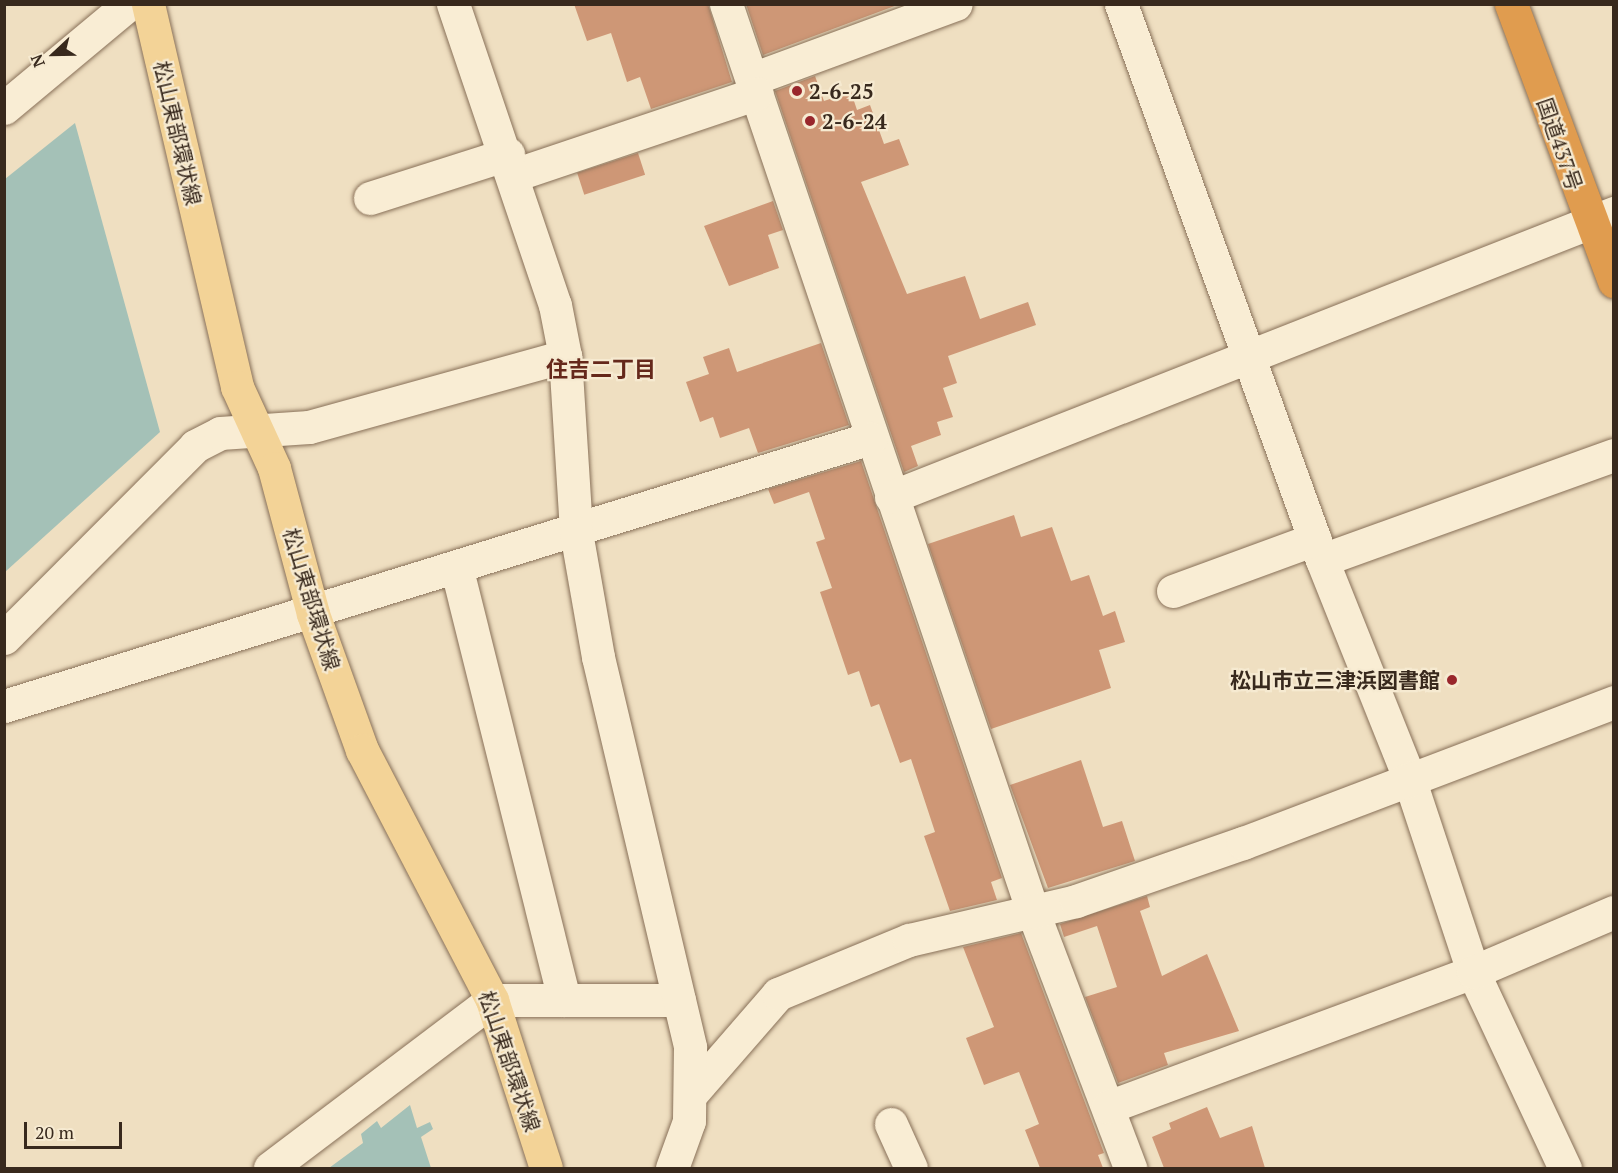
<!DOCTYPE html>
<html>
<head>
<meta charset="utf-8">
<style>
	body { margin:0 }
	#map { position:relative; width:1618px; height:1173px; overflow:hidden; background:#efdfc1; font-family:"PT Serif","Noto Sans JP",serif }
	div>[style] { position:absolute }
	.water>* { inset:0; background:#a4c1b7 }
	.building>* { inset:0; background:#ce9776; transform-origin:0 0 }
	.roads { filter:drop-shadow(0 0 2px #887058) drop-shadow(0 0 2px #887058) }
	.street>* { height:33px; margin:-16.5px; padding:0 16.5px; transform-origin:16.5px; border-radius:16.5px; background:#f9edd4 }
	.secondary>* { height:33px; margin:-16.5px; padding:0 16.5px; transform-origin:16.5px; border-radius:16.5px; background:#f9edd4 }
	.primary>* { height:33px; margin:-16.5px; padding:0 16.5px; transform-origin:16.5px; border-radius:16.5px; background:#f3d397 }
	.highway>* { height:33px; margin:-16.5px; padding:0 16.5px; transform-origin:16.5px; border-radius:16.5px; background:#e09c4f }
	.dots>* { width:16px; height:16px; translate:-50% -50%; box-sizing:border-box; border:3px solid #f6ead1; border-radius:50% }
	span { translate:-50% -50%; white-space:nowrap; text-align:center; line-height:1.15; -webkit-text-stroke:4.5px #f6ead1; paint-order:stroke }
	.poi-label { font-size:21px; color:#38291d; font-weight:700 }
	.left { translate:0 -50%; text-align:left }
	.right { translate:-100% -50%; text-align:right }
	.street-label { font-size:21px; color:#38291d }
	.neighbourhood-label { font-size:22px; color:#65281b; font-weight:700 }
	.frame { position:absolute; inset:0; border:6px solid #38291d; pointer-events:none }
	.north { position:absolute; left:24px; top:24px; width:60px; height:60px; -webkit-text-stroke:4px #f6ead1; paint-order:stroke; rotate:248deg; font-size:16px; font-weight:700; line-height:24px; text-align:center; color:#38291d }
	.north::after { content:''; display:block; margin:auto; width:21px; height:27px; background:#38291d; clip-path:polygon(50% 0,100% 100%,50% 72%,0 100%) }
	.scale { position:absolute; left:24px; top:1122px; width:98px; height:27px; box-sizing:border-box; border:3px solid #38291d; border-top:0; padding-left:8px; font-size:18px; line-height:21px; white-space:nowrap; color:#38291d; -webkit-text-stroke:4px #f6ead1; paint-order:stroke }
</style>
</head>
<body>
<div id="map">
	<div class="water">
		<i style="clip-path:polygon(75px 123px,160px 432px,5px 572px,5px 179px)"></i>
		<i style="clip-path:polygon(410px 1105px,417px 1128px,430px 1122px,433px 1129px,421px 1137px,431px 1168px,329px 1168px,363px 1143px,361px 1134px,377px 1121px,381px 1128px)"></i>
	</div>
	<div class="building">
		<i style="clip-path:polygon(574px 4px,708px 4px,732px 82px,651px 109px,640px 77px,627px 82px,611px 33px,587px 41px)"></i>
		<i style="clip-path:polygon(746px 4px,900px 4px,763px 55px)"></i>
		<i style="clip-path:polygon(815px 76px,824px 101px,851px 92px,857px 110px,870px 105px,884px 144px,899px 139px,909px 165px,861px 182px,907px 294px,965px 276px,980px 319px,1028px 302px,1036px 325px,948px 356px,957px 383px,943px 388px,953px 417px,937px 422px,941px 435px,911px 446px,918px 466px,904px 472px,775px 91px)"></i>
		<i style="left:638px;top:153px;width:23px;height:64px;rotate:72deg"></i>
		<i style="clip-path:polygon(773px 201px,783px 230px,768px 235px,779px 268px,729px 286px,704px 226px)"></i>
		<i style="clip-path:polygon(821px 343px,849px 425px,758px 453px,749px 428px,720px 438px,713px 417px,700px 422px,686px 382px,709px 374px,703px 357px,729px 348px,737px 372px)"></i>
		<i style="clip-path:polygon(861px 461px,1002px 878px,991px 882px,997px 900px,950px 911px,924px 836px,935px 832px,911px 759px,900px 763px,879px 704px,871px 707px,859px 671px,848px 675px,820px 592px,832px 588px,816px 542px,825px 539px,809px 492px,774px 504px,768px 489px)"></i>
		<i style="clip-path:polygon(1014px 515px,1021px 537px,1052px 527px,1071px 581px,1089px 575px,1103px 616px,1115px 611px,1125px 642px,1099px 650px,1111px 688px,991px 729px,928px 544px)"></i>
		<i style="clip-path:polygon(1081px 760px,1103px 827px,1122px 821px,1135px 861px,1048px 888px,1010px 785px)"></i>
		<i style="clip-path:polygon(1147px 896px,1150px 907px,1140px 911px,1162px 976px,1207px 954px,1239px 1031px,1164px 1053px,1168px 1065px,1118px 1083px,1085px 997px,1117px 987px,1097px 926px,1064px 937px,1060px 924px)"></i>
		<i style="clip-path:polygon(1021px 933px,1104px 1153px,1098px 1155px,1103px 1168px,1040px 1168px,1025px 1130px,1039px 1124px,1019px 1072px,984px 1085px,966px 1038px,994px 1027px,963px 947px)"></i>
		<i style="clip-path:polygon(1207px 1107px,1220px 1138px,1252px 1126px,1265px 1168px,1164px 1168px,1152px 1137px,1171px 1129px,1169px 1123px)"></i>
	</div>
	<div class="roads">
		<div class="street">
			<i style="left:726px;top:4px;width:958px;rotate:71.32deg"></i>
			<i style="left:1033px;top:912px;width:274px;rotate:69.2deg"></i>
			<i style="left:1121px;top:4px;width:591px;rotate:70.12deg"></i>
			<i style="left:1322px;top:560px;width:235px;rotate:68.2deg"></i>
			<i style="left:1409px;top:778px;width:204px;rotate:71.7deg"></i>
			<i style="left:1473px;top:972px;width:217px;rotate:64.9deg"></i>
			<i style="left:752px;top:79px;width:217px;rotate:-20.2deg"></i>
			<i style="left:4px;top:108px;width:163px;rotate:-39.8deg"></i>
			<i style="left:514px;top:175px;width:256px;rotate:-18.6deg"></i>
			<i style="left:370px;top:198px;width:145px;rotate:-17.7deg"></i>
			<i style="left:891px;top:497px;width:777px;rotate:-21.45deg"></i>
			<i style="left:1322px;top:560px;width:310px;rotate:-19.8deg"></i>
			<i style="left:457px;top:570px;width:443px;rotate:76deg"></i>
			<i style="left:1173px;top:591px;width:151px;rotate:-20.1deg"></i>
			<i style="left:4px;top:638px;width:271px;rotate:-45.1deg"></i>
			<i style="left:195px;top:446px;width:28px;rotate:-27deg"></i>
			<i style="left:220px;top:433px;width:89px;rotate:-3.9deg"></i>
			<i style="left:309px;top:427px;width:266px;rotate:-15.5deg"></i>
			<i style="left:4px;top:706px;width:907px;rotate:-17.18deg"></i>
			<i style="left:692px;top:1093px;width:131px;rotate:-49deg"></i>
			<i style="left:778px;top:994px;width:142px;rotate:-22.4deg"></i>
			<i style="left:909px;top:940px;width:171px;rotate:-13.1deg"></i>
			<i style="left:1076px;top:901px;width:177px;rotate:-19.2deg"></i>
			<i style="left:1243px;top:843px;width:397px;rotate:-20.8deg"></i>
			<i style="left:1108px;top:1107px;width:389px;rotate:-20.3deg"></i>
			<i style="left:1473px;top:972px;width:153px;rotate:-23.1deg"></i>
			<i style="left:891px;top:1124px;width:48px;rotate:65.6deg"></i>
			<i style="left:270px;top:1168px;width:278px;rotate:-37.1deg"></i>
			<i style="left:492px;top:1000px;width:187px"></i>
		</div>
		<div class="secondary">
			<i style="left:453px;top:4px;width:318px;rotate:71.3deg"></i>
			<i style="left:555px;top:305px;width:52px;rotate:78.9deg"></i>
			<i style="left:565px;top:356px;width:176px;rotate:86.4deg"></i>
			<i style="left:576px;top:532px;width:127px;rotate:80deg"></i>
			<i style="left:598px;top:657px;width:401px;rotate:76.7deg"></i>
			<i style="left:690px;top:1047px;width:74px;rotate:90.8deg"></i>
			<i style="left:689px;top:1121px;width:50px;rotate:109.9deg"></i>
		</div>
		<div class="primary">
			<i style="left:148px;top:4px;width:393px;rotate:76.9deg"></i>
			<i style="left:237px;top:387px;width:89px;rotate:65.4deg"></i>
			<i style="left:274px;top:468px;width:151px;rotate:75deg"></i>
			<i style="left:313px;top:614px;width:145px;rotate:70.2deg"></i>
			<i style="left:362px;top:750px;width:282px;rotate:62.5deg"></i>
			<i style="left:492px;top:1000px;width:176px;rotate:72.2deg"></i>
		</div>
		<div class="highway">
			<i style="left:1511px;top:4px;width:296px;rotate:69.6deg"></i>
		</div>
	</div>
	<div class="dots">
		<i style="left:797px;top:91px;background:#99272c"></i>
		<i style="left:810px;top:121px;background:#99272c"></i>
		<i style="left:1452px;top:680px;background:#99272c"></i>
	</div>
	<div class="poi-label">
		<span class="left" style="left:809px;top:91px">2-6-25</span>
		<span class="left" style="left:822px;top:121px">2-6-24</span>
		<span class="right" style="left:1440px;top:680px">松山市立三津浜図書館</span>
	</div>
	<div class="street-label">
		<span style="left:178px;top:133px;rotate:77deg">松山東部環状線</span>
		<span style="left:1560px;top:144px;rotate:71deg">国道437号</span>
		<span style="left:312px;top:599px;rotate:73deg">松山東部環状線</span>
		<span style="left:510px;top:1061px;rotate:71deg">松山東部環状線</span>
	</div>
	<div class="neighbourhood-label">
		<span style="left:601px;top:369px">住吉二丁目</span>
	</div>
	<div class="frame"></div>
	<div class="north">N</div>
	<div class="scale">20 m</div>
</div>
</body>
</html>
